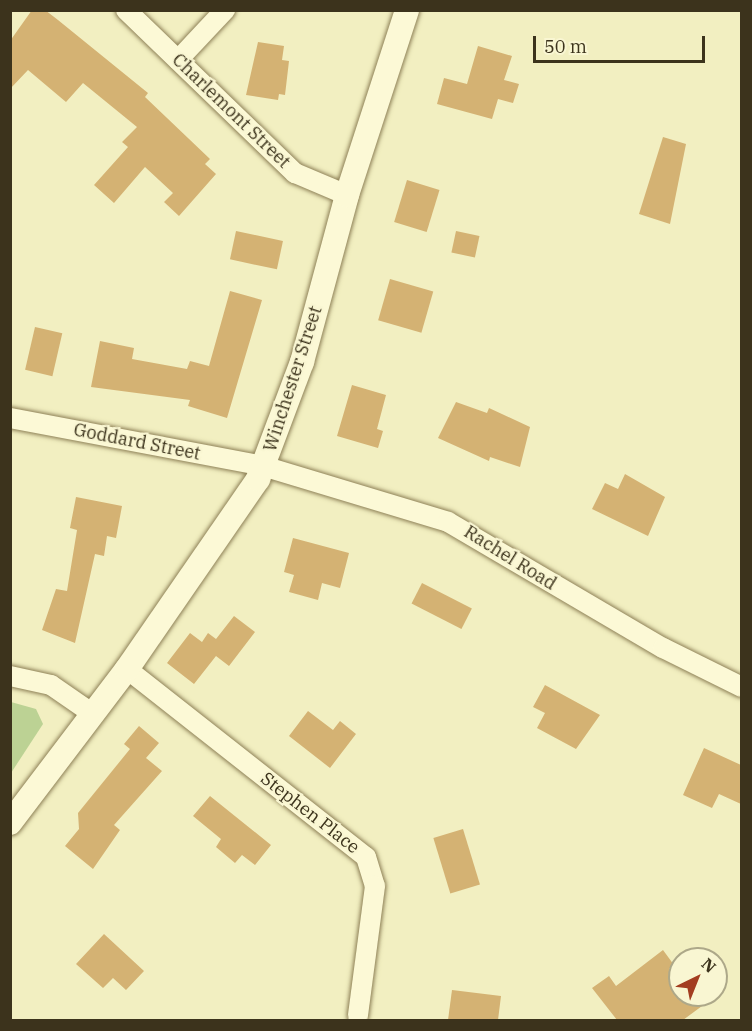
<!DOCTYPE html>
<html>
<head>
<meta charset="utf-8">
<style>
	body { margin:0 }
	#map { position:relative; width:752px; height:1031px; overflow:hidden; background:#f2efc1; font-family:"IBM Plex Serif",serif }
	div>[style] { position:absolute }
	.green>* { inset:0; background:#bcd294 }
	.building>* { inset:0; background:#d4b273; transform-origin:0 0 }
	.roads { filter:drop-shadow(0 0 2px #8e8157) drop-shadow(0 0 2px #8e8157) }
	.minor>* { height:20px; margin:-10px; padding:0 10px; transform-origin:10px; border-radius:10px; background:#fcf9d6 }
	.tertiary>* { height:24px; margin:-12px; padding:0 12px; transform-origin:12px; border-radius:12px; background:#fcf9d6 }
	span { translate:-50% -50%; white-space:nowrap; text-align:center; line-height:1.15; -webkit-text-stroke:4.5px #f9f6d2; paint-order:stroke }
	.street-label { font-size:18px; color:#3c331c }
	.frame { position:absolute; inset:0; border:12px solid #3c331c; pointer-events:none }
	.north { position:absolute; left:668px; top:947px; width:60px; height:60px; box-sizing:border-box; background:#f9f6d2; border:2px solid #ada889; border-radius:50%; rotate:43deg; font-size:16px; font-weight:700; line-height:24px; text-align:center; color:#3c331c }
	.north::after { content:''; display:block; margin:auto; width:21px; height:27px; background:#a33d20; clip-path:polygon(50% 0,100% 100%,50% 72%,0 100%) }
	.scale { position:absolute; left:533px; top:36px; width:172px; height:27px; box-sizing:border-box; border:3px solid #3c331c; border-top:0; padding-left:8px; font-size:18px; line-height:21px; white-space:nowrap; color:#3c331c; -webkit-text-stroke:4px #f9f6d2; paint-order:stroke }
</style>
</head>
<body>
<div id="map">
	<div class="green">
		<i style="clip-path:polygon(11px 702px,36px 709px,43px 724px,11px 773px)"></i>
	</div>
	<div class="building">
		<i style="clip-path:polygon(32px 10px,45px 10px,58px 20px,148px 93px,145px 97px,210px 159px,205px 164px,216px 174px,179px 216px,164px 202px,173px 193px,145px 167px,114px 203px,94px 185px,128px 147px,122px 142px,137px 127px,83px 83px,66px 102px,28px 70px,10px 89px,10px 41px)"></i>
		<i style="clip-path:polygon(258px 42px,284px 46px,282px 60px,289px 61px,285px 95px,279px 94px,278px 100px,246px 95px)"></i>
		<i style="clip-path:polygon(478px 46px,512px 56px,504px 80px,519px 84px,513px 103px,498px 99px,492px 119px,437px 104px,444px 78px,467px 84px)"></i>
		<i style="clip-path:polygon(663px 137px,686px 144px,670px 224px,639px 214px)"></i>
		<i style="left:407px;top:180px;width:34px;height:44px;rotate:17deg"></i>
		<i style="left:236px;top:231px;width:48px;height:29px;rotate:12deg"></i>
		<i style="left:456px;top:231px;width:24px;height:22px;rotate:12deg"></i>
		<i style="left:390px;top:279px;width:45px;height:43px;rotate:16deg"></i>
		<i style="clip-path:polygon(230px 291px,262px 300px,227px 418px,188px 406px,190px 400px,91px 387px,100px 341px,134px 348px,132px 359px,187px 369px,190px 361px,209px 366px)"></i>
		<i style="left:35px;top:327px;width:28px;height:44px;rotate:13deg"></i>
		<i style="clip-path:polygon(352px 385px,386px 395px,377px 429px,383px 431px,378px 448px,337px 436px)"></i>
		<i style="clip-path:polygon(456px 402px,487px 413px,489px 408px,530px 427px,520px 467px,490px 457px,489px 461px,438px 438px)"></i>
		<i style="clip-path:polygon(625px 474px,665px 497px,648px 536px,592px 509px,605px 483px,618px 489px)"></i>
		<i style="clip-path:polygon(76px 497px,122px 506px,116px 538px,107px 536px,104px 556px,95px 554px,75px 643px,42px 630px,56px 589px,67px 591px,77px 530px,70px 528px)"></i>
		<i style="clip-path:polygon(293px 538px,349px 553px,340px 588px,322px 583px,318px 600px,289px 592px,294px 575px,284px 572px)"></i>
		<i style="left:422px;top:583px;width:56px;height:23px;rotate:27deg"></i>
		<i style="clip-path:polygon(234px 616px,255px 632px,229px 666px,216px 656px,194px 684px,167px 663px,190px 633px,202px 642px,208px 633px,216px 639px)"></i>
		<i style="clip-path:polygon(545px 685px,600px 715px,576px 749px,537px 728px,545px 713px,533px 707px)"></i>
		<i style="clip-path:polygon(308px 711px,333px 730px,340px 721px,356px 734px,330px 768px,289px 736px)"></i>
		<i style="clip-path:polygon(139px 726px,159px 743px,146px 758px,162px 771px,114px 825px,120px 830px,93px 869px,65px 846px,79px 829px,78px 813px,130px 749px,124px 744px)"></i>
		<i style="clip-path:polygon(704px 748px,741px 765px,741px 804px,719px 794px,712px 808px,683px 795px)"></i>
		<i style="clip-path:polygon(210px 796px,271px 845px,255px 865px,242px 855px,235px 863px,216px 847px,221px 839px,193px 816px)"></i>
		<i style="left:463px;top:829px;width:58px;height:31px;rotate:73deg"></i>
		<i style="clip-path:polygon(104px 934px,144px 971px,126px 990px,113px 978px,103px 988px,76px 964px)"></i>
		<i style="clip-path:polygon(663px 950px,674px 965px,669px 969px,680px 984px,680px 995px,717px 995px,683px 1020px,617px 1020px,592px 988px,609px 976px,616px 986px)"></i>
		<i style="clip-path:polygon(452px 990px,501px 996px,498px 1020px,448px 1020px)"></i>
	</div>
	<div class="roads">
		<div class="minor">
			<i style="left:126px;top:10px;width:235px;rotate:44deg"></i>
			<i style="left:295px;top:173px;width:56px;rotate:22.9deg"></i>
			<i style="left:178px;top:60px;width:69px;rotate:-46.8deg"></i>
			<i style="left:10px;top:418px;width:258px;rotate:10.7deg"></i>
			<i style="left:263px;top:466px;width:193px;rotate:16.8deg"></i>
			<i style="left:448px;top:522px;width:249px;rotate:30.4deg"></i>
			<i style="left:663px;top:648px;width:88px;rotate:26.3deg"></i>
			<i style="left:127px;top:669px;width:304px;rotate:38.2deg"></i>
			<i style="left:366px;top:857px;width:30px;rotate:73deg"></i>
			<i style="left:375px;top:886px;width:131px;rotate:97.5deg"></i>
			<i style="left:10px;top:676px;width:42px;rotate:12.4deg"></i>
			<i style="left:51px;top:685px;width:51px;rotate:34.6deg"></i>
		</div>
		<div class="tertiary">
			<i style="left:10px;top:823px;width:193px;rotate:-52.8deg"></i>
			<i style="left:127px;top:669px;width:231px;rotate:-55.4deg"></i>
			<i style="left:258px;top:479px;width:125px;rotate:-69.4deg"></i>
			<i style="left:302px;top:362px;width:173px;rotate:-74.9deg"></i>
			<i style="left:347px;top:195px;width:194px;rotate:-72deg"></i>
		</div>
	</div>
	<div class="street-label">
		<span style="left:231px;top:111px;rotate:44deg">Charlemont Street</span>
		<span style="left:293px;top:379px;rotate:-72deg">Winchester Street</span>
		<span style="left:137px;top:442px;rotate:11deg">Goddard Street</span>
		<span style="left:510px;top:558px;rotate:32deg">Rachel Road</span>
		<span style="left:310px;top:813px;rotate:38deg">Stephen Place</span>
	</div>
	<div class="frame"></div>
	<div class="north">N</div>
	<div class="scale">50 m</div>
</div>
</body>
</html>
